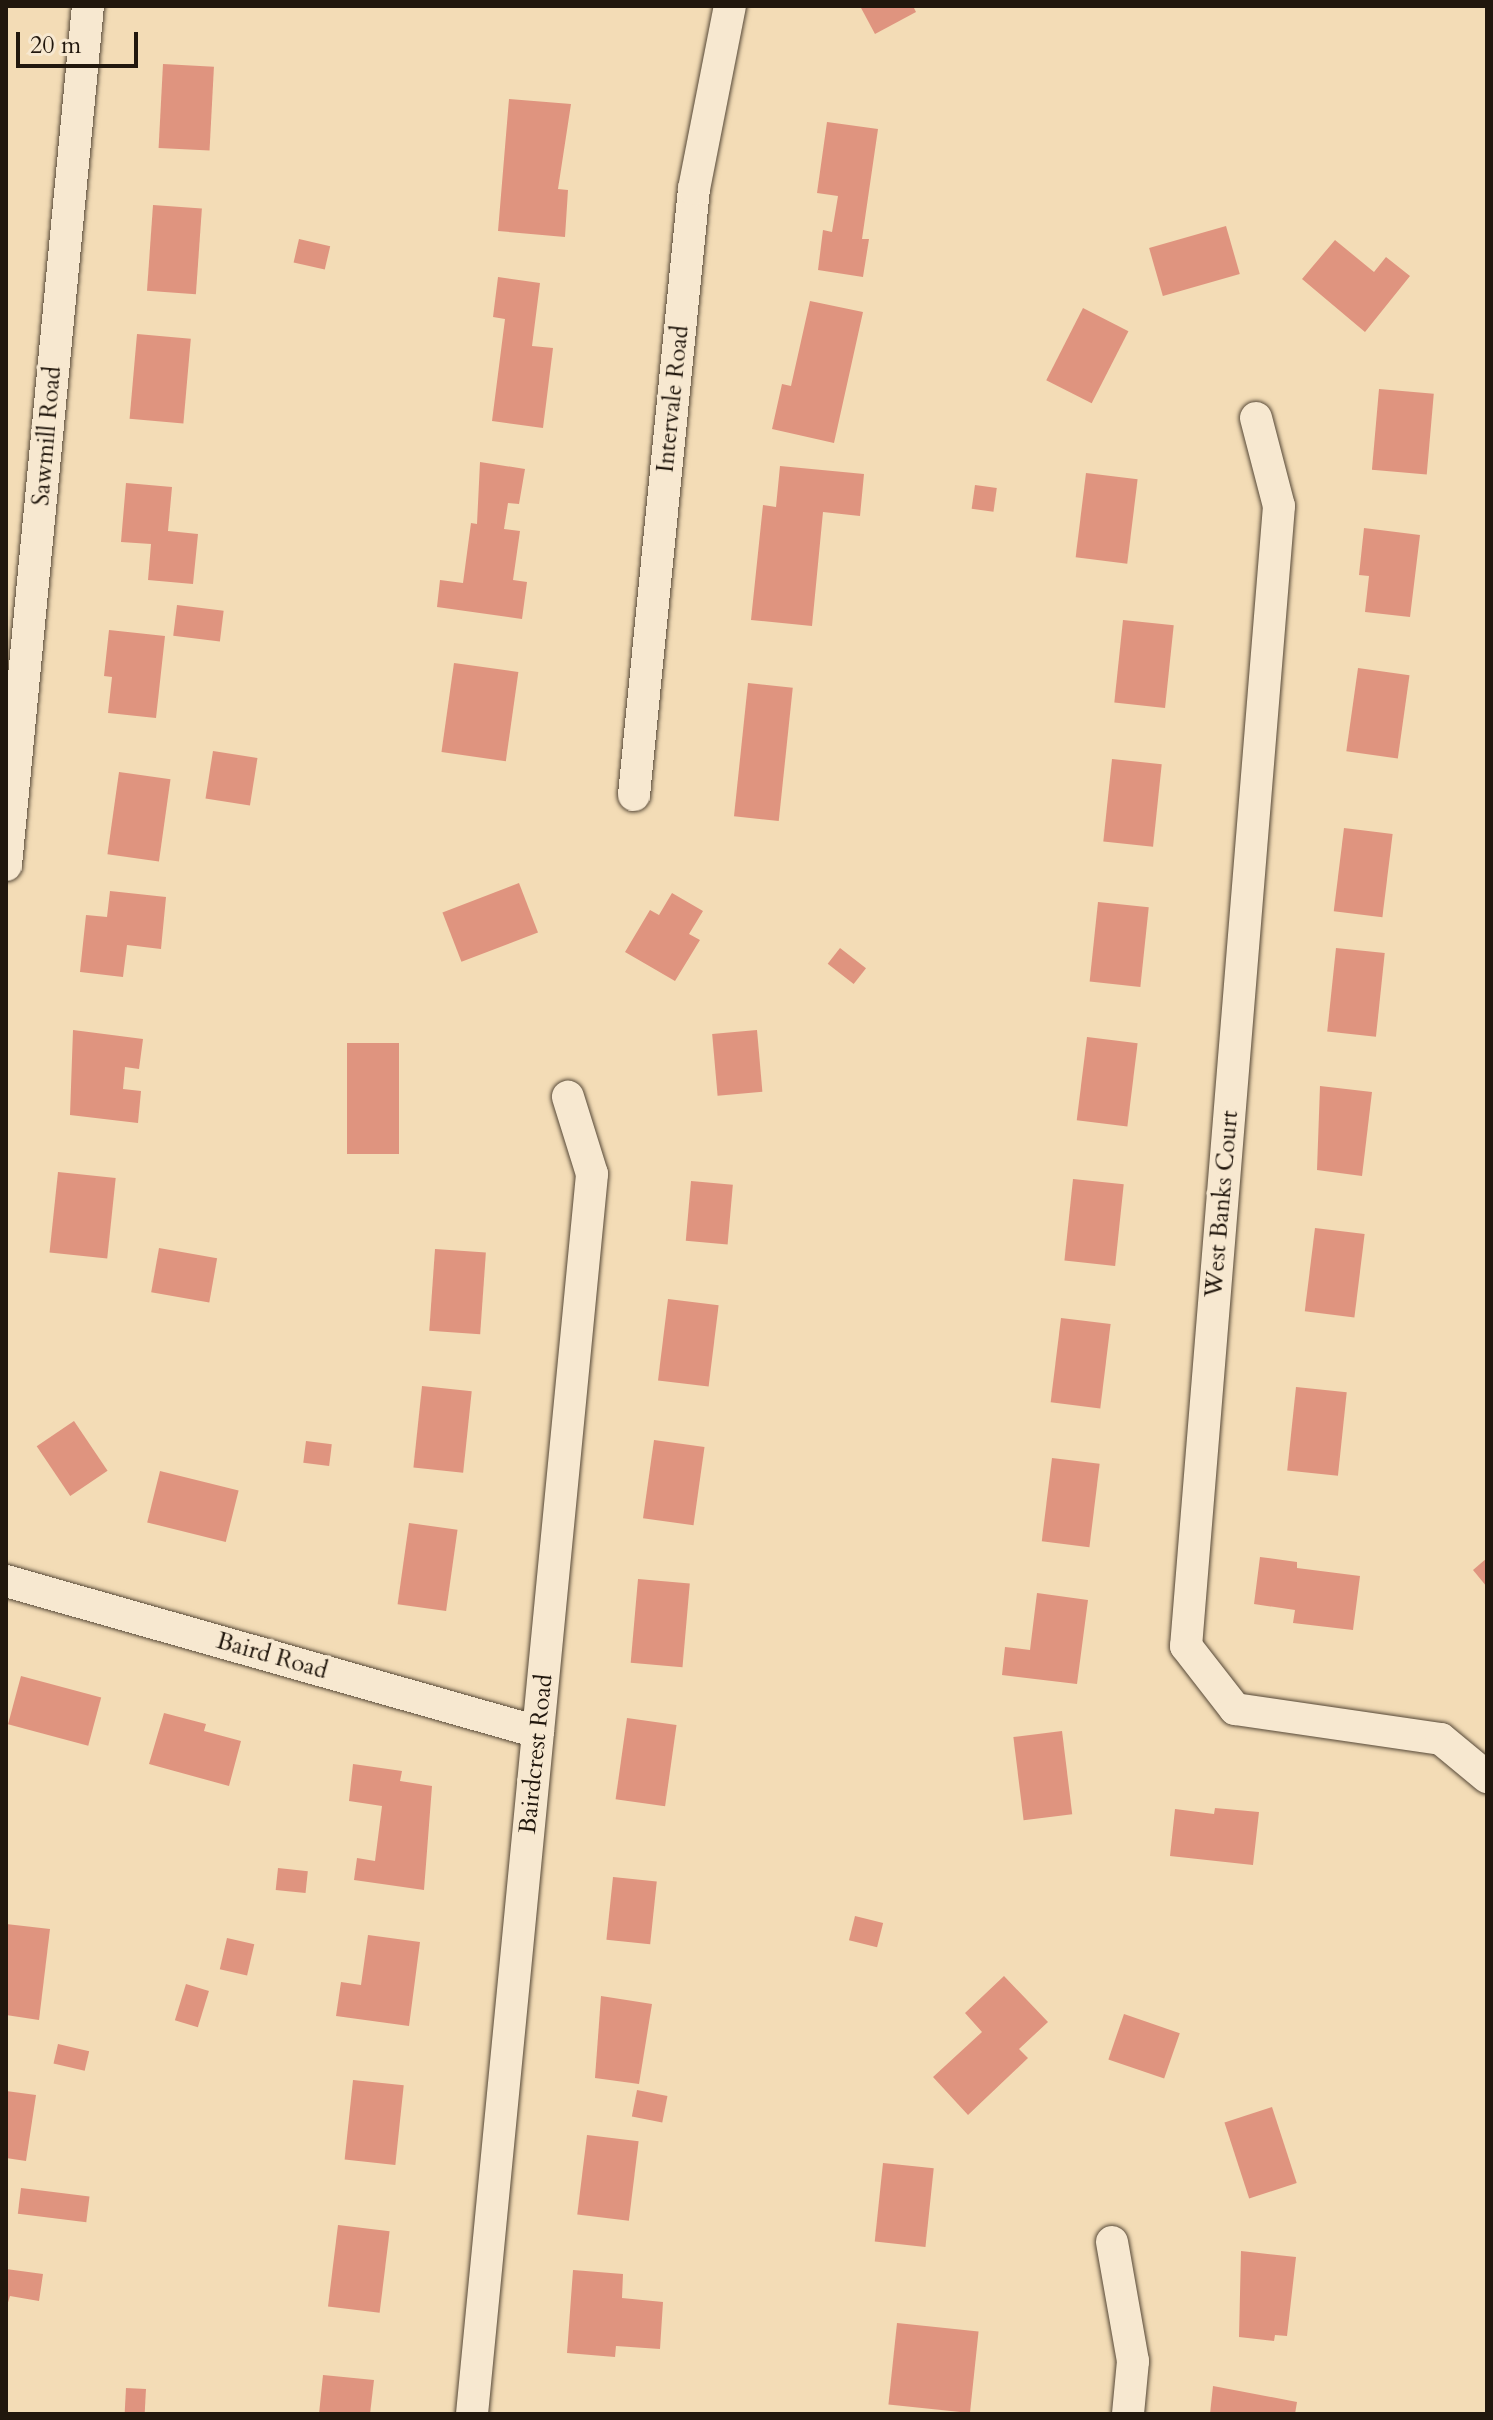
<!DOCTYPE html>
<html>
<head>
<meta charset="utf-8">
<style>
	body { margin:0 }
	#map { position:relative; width:1493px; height:2420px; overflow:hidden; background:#f3dcb6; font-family:Cardo,serif }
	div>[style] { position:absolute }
	.building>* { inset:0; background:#df947f; transform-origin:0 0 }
	.roads { filter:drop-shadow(0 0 2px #564837) drop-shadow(0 0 2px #564837) }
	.street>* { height:32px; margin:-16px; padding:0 16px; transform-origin:16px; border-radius:16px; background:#f7e8d0 }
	span { translate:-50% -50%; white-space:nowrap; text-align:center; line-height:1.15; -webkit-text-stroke:8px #f7e8d0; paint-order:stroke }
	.street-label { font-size:24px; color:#21170d }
	.frame { position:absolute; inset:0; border:8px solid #21170d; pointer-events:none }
	.scale { position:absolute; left:16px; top:32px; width:122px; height:36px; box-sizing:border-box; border:4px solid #21170d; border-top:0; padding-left:10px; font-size:24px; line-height:28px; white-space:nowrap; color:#21170d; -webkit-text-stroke:6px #f7e8d0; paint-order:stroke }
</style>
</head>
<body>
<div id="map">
	<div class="building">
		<i style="clip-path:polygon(860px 6px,913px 6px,916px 12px,875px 34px)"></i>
		<i style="left:163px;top:64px;width:51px;height:84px;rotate:3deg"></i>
		<i style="clip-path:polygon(509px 99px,571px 104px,558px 189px,568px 190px,565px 237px,498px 231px)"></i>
		<i style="clip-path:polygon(827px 122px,878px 129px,862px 239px,869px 239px,863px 277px,818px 270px,823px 230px,832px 232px,838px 196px,817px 193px)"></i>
		<i style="left:153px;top:205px;width:49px;height:86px;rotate:4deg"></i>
		<i style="left:1226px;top:226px;width:50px;height:80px;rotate:74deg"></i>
		<i style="left:299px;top:239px;width:32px;height:24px;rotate:13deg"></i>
		<i style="clip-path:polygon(1335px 240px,1374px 272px,1386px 257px,1410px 276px,1365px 332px,1302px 279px)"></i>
		<i style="clip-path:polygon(498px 277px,540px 283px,532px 346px,553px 348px,543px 428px,492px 421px,505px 319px,493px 317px)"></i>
		<i style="clip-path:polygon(810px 301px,863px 312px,834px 443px,772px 429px,782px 384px,791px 386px)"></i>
		<i style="left:1083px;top:308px;width:51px;height:81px;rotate:27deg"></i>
		<i style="left:137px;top:334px;width:54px;height:85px;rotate:5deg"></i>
		<i style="left:1379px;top:389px;width:55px;height:81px;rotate:5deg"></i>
		<i style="clip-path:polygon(480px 462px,525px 469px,519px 504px,508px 503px,504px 529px,520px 531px,513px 580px,527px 582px,522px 619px,437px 607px,440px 580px,463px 583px,471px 523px,477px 524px)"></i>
		<i style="clip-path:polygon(780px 466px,864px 474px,860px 516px,823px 512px,812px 626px,751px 620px,763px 505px,776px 507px)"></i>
		<i style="left:1086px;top:473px;width:52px;height:85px;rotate:7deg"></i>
		<i style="clip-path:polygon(126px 483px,172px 487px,168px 531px,198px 534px,193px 584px,148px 580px,151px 544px,121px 542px)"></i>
		<i style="left:975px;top:485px;width:22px;height:24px;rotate:8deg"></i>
		<i style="clip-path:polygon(1364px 528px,1420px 535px,1410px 617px,1365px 612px,1369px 576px,1359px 575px)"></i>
		<i style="left:177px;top:605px;width:47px;height:31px;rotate:7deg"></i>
		<i style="left:1123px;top:620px;width:51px;height:83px;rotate:6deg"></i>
		<i style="clip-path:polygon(109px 630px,165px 636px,156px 718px,108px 713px,112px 677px,104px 676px)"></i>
		<i style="left:454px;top:663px;width:65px;height:90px;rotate:8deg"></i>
		<i style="left:1358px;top:668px;width:52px;height:84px;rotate:8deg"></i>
		<i style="left:748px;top:683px;width:45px;height:134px;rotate:6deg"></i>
		<i style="left:213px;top:751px;width:45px;height:48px;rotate:9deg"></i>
		<i style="left:1112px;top:759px;width:50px;height:83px;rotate:6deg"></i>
		<i style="left:119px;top:772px;width:52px;height:83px;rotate:8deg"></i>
		<i style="left:1344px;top:828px;width:49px;height:84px;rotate:7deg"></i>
		<i style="left:519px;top:883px;width:53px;height:82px;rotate:69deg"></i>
		<i style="clip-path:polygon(110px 891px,166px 897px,161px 949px,127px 945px,123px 977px,80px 972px,86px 915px,107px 917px)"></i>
		<i style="clip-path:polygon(672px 893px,703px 911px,689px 934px,700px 940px,675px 981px,625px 952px,650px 910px,659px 915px)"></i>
		<i style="left:1098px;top:902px;width:51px;height:80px;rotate:6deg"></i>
		<i style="left:840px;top:948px;width:33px;height:20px;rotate:38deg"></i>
		<i style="left:1336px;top:948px;width:49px;height:84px;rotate:6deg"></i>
		<i style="clip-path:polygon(73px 1030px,143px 1039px,139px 1069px,125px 1067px,123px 1089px,141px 1091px,138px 1123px,70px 1115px)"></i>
		<i style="left:757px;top:1030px;width:62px;height:45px;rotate:85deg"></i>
		<i style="left:1087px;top:1037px;width:51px;height:84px;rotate:7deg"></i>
		<i style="left:347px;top:1043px;width:52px;height:111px"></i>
		<i style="clip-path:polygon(1320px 1086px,1372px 1092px,1362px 1176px,1317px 1170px)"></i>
		<i style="left:58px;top:1172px;width:58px;height:81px;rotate:6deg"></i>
		<i style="left:1073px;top:1179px;width:51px;height:82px;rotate:6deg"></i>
		<i style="left:691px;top:1181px;width:42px;height:60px;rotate:5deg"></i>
		<i style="left:1315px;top:1228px;width:50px;height:84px;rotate:7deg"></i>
		<i style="left:159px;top:1248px;width:59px;height:45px;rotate:10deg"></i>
		<i style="left:435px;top:1249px;width:51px;height:82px;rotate:4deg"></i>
		<i style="left:668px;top:1299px;width:51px;height:82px;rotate:7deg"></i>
		<i style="left:1061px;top:1318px;width:50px;height:85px;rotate:7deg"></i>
		<i style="left:422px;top:1386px;width:50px;height:82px;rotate:6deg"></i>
		<i style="left:1296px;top:1387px;width:51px;height:84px;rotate:6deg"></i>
		<i style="left:74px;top:1421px;width:60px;height:45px;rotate:56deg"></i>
		<i style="left:654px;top:1440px;width:51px;height:79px;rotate:8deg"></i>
		<i style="left:306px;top:1441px;width:26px;height:22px;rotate:7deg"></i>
		<i style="left:1052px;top:1458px;width:48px;height:84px;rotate:7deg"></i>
		<i style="left:160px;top:1471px;width:81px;height:53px;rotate:14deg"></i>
		<i style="left:409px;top:1523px;width:49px;height:82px;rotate:8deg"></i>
		<i style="clip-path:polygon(1260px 1557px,1297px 1562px,1297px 1568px,1360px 1576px,1353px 1630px,1293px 1623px,1295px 1610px,1254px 1604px)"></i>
		<i style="clip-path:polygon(1487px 1558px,1487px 1587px,1473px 1570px)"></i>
		<i style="left:638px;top:1579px;width:52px;height:84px;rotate:5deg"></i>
		<i style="clip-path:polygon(1037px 1593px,1088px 1600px,1077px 1684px,1002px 1675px,1005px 1647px,1030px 1650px)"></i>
		<i style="left:21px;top:1676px;width:83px;height:50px;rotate:15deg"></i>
		<i style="clip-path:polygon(164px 1713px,206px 1724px,204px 1731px,241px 1741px,229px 1786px,149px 1764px)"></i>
		<i style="left:627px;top:1718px;width:50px;height:82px;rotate:8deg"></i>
		<i style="left:1062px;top:1731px;width:84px;height:49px;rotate:83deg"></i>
		<i style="clip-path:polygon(353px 1764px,402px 1771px,400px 1781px,432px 1786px,424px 1890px,354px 1880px,357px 1858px,375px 1861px,382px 1806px,349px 1801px)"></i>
		<i style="clip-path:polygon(1215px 1808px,1259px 1812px,1253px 1865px,1170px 1856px,1175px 1809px,1214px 1814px)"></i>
		<i style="left:278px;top:1868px;width:30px;height:22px;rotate:6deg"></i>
		<i style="left:613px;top:1877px;width:44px;height:63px;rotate:6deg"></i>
		<i style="left:855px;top:1916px;width:29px;height:25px;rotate:14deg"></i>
		<i style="clip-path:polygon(6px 1924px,50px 1929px,39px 2020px,6px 2015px)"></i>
		<i style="clip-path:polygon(368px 1935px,420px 1942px,409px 2026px,336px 2016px,341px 1982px,361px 1985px)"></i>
		<i style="left:227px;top:1938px;width:28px;height:32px;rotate:13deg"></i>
		<i style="clip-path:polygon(1004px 1976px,1048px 2022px,1019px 2049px,1028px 2058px,968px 2115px,933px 2077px,982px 2032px,965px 2013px)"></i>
		<i style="left:186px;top:1984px;width:24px;height:38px;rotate:17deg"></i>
		<i style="clip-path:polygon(601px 1996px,652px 2004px,639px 2084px,595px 2078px)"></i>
		<i style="left:1124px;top:2014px;width:59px;height:48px;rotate:19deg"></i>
		<i style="left:58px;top:2044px;width:32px;height:20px;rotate:13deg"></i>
		<i style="left:353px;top:2080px;width:51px;height:80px;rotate:6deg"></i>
		<i style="left:637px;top:2090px;width:31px;height:27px;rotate:11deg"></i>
		<i style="clip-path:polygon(6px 2091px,36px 2095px,26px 2161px,6px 2158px)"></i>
		<i style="left:1272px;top:2107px;width:80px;height:50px;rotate:72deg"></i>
		<i style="left:587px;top:2135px;width:52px;height:80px;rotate:7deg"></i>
		<i style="left:883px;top:2163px;width:51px;height:79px;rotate:6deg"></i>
		<i style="left:21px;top:2188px;width:69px;height:26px;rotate:7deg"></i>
		<i style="left:338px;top:2225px;width:52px;height:82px;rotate:7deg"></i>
		<i style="clip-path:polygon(1241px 2251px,1296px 2257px,1287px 2336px,1275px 2335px,1274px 2341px,1239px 2337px)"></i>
		<i style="clip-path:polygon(6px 2269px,43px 2274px,39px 2301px,10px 2296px,6px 2309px)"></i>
		<i style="clip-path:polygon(573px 2270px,623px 2274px,622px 2298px,663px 2302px,660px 2349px,616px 2346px,615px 2357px,567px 2353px)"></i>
		<i style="left:897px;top:2323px;width:82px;height:82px;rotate:6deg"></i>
		<i style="clip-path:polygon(323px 2375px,374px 2380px,370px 2414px,319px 2414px)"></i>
		<i style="clip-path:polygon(1213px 2386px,1297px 2402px,1295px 2414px,1210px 2414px)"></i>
		<i style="left:126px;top:2388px;width:20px;height:26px;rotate:3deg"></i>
	</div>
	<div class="roads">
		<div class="street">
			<i style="left:1256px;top:418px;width:91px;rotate:75.4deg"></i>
			<i style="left:1279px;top:506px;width:1144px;rotate:94.66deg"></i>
			<i style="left:1186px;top:1646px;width:80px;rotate:52.1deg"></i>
			<i style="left:1235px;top:1709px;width:208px;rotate:8.3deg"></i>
			<i style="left:1441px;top:1739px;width:60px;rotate:39.6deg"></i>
			<i style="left:634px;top:795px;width:609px;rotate:-84.35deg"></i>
			<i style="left:694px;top:189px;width:187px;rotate:-78.9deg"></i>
			<i style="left:6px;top:865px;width:863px;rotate:-84.55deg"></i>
			<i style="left:6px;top:1581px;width:553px;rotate:15.85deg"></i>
			<i style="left:1112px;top:2242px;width:121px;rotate:80deg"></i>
			<i style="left:1133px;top:2361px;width:53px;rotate:95.4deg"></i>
			<i style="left:472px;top:2414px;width:1246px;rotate:-84.47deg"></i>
			<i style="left:592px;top:1174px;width:81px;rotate:-107.3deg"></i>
		</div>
	</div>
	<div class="street-label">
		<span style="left:673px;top:399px;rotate:-84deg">Intervale Road</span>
		<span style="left:47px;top:436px;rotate:-85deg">Sawmill Road</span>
		<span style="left:1222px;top:1204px;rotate:-85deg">West Banks Court</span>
		<span style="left:272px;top:1656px;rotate:16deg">Baird Road</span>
		<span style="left:536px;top:1754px;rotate:-84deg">Bairdcrest Road</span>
	</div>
	<div class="frame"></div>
	<div class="scale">20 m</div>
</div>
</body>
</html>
